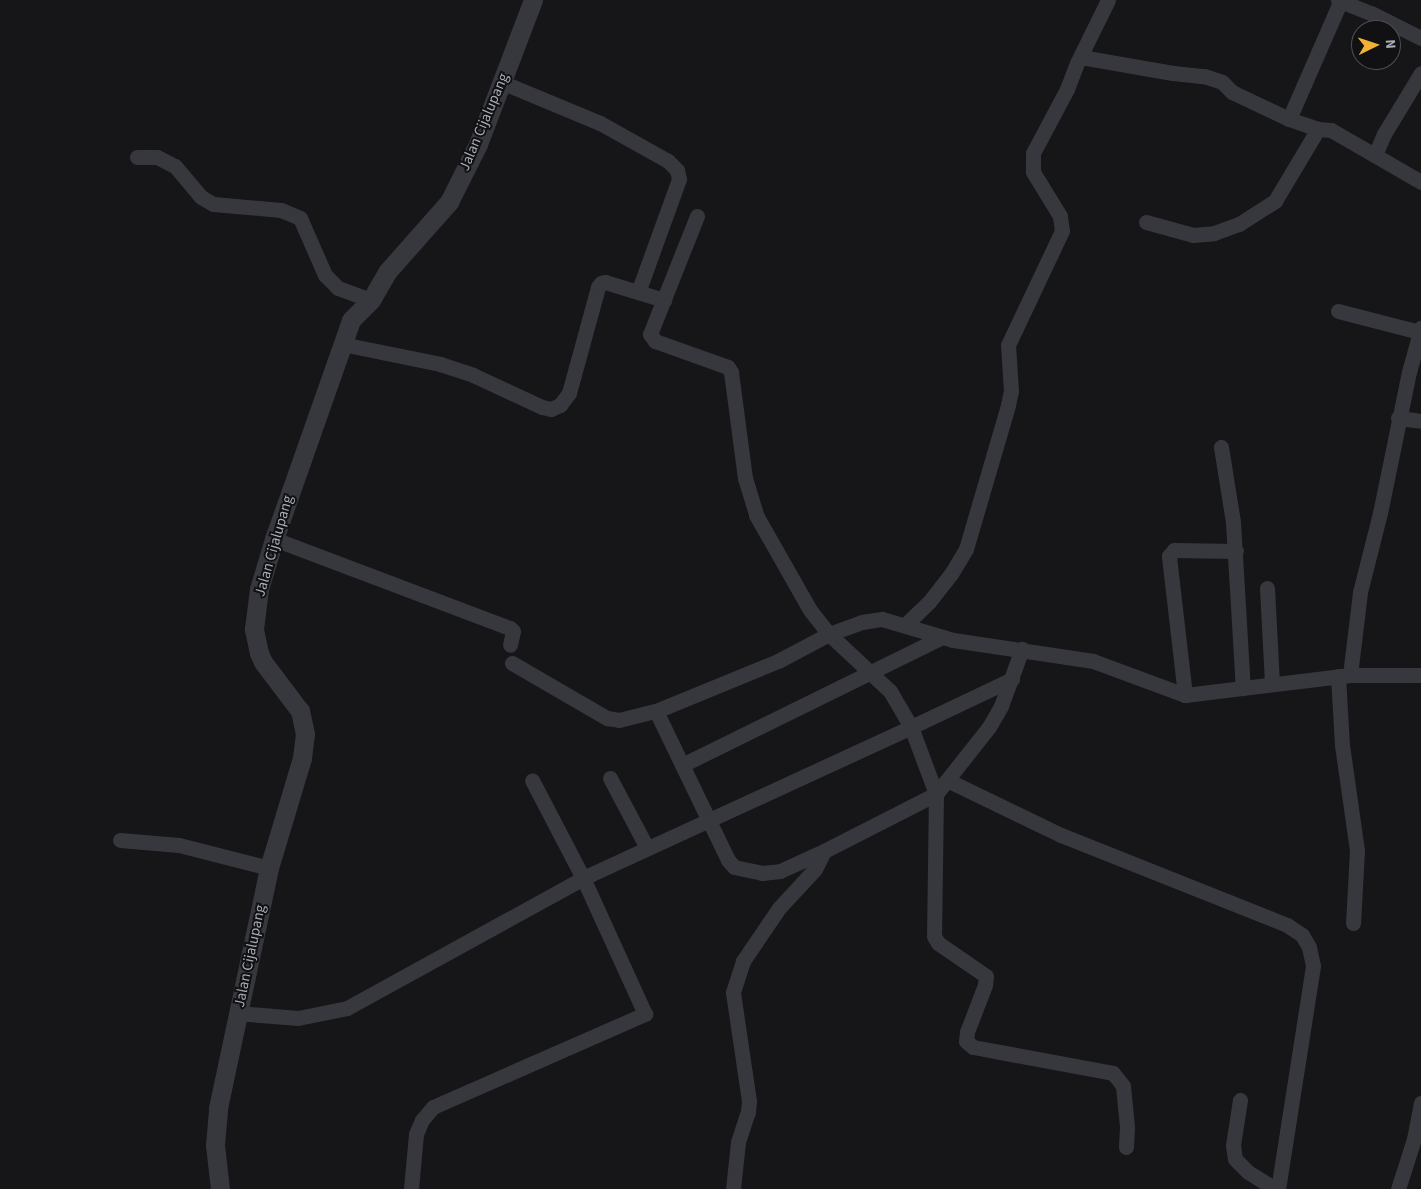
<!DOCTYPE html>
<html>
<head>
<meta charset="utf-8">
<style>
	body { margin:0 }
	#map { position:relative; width:1421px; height:1189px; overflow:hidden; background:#161618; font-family:"Source Sans 3",sans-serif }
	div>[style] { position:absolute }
	.minor>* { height:15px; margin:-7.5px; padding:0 7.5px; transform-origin:7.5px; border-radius:7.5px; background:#37383d }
	.tertiary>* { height:19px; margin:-9.5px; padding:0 9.5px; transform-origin:9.5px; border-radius:9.5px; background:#37383d }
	span { translate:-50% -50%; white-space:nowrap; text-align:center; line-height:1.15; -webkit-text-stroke:4px #111113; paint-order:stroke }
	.street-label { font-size:15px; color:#a8adb8 }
	.north { position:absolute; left:1351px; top:20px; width:50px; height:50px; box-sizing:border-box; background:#111113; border:1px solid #4d4f55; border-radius:50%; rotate:86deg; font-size:14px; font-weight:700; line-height:20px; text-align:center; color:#a8adb8 }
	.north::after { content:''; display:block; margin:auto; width:18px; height:22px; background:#f2b134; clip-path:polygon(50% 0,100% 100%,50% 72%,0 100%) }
</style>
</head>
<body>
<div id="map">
	<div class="minor">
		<i style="left:1338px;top:0;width:35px;rotate:22deg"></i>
		<i style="left:1371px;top:13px;width:56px;rotate:26.6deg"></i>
		<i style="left:1081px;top:57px;width:93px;rotate:9.9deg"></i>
		<i style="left:1173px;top:73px;width:31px;rotate:6deg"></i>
		<i style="left:1204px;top:76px;width:19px;rotate:18deg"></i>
		<i style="left:1222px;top:82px;width:14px;rotate:45deg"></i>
		<i style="left:1232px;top:92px;width:63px;rotate:25.3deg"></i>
		<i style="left:1289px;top:119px;width:31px;rotate:19deg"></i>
		<i style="left:1318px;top:129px;width:13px;rotate:4deg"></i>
		<i style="left:1331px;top:130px;width:104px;rotate:30deg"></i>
		<i style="left:501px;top:82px;width:107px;rotate:22.5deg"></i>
		<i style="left:600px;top:123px;width:78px;rotate:29.2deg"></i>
		<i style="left:668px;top:161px;width:13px;rotate:45deg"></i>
		<i style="left:677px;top:170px;width:9px;rotate:77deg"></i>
		<i style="left:679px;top:179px;width:120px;rotate:109.9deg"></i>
		<i style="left:1289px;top:119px;width:130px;rotate:-66.4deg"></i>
		<i style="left:1375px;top:155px;width:23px;rotate:-67deg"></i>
		<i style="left:1384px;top:134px;width:71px;rotate:-58.8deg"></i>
		<i style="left:137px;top:157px;width:20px"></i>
		<i style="left:157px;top:157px;width:20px;rotate:27deg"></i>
		<i style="left:175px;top:166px;width:40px;rotate:50deg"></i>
		<i style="left:201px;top:197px;width:14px;rotate:30deg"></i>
		<i style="left:213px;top:204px;width:68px;rotate:5deg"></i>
		<i style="left:281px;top:210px;width:21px;rotate:23deg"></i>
		<i style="left:300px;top:218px;width:62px;rotate:66.3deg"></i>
		<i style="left:325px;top:275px;width:18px;rotate:45deg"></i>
		<i style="left:338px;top:288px;width:35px;rotate:20deg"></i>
		<i style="left:697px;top:216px;width:127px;rotate:111.7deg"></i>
		<i style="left:650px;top:334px;width:9px;rotate:54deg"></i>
		<i style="left:655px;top:341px;width:77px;rotate:19.6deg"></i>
		<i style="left:728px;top:367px;width:6px;rotate:59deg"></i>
		<i style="left:731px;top:372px;width:107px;rotate:82.5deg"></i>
		<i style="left:745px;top:478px;width:39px;rotate:73deg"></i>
		<i style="left:756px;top:515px;width:109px;rotate:60.4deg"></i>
		<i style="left:810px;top:610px;width:31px;rotate:52deg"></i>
		<i style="left:829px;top:634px;width:35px;rotate:-20deg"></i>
		<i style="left:862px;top:622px;width:20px;rotate:-9deg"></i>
		<i style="left:882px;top:619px;width:74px;rotate:16.5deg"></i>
		<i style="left:953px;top:640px;width:142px;rotate:8.5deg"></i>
		<i style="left:1093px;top:661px;width:98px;rotate:20.3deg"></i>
		<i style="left:1185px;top:695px;width:166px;rotate:-6.9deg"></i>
		<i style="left:1350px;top:675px;width:71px"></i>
		<i style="left:1146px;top:222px;width:49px;rotate:15.5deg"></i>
		<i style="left:1193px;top:235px;width:21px;rotate:-5deg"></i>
		<i style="left:1214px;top:233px;width:27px;rotate:-20deg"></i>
		<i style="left:1239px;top:224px;width:43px;rotate:-32.6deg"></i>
		<i style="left:1275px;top:201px;width:84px;rotate:-59.2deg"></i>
		<i style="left:1338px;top:311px;width:85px;rotate:14.4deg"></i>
		<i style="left:342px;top:344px;width:100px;rotate:11.5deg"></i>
		<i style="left:440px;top:364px;width:35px;rotate:18deg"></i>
		<i style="left:473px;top:375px;width:76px;rotate:24.9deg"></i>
		<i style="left:542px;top:407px;width:9px;rotate:13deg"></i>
		<i style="left:551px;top:409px;width:10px;rotate:-24deg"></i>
		<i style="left:560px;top:405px;width:15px;rotate:-53deg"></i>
		<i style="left:569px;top:393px;width:110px;rotate:-74.7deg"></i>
		<i style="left:598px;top:287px;width:5px;rotate:-53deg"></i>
		<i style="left:601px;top:283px;width:4px;rotate:-14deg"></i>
		<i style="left:605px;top:282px;width:62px;rotate:17deg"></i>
		<i style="left:1398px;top:418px;width:23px;rotate:7deg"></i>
		<i style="left:1221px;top:447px;width:76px;rotate:80.9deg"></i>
		<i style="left:1233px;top:522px;width:166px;rotate:86.6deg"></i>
		<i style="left:274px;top:539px;width:252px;rotate:20.7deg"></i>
		<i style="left:510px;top:628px;width:4px;rotate:45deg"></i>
		<i style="left:513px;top:631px;width:14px;rotate:102deg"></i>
		<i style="left:1267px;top:588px;width:96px;rotate:87deg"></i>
		<i style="left:905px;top:625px;width:33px;rotate:-44deg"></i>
		<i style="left:929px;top:602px;width:36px;rotate:-52deg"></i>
		<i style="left:951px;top:574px;width:29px;rotate:-59deg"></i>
		<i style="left:966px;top:549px;width:150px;rotate:-73.7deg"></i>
		<i style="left:1008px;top:405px;width:14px;rotate:-78deg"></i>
		<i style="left:1011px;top:391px;width:46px;rotate:-93.7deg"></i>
		<i style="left:1008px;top:345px;width:126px;rotate:-64.7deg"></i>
		<i style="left:1062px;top:231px;width:15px;rotate:-98deg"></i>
		<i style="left:1060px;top:216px;width:52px;rotate:-121.5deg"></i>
		<i style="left:1033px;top:172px;width:19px;rotate:-90deg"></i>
		<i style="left:1033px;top:153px;width:72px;rotate:-62deg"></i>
		<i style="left:1067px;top:89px;width:28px;rotate:-69deg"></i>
		<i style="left:1077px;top:63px;width:70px;rotate:-63.8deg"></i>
		<i style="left:512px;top:663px;width:110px;rotate:30.1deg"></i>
		<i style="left:607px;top:718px;width:12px;rotate:9deg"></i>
		<i style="left:619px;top:720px;width:38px;rotate:-14deg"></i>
		<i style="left:656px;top:711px;width:132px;rotate:-22.3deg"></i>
		<i style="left:778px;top:661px;width:58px;rotate:-27.9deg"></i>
		<i style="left:829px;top:634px;width:83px;rotate:43.1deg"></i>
		<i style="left:890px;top:691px;width:42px;rotate:59.7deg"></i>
		<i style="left:911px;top:727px;width:112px;rotate:-25.4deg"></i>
		<i style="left:1350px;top:675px;width:84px;rotate:-83.1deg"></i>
		<i style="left:1360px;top:592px;width:81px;rotate:-75.8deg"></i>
		<i style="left:1380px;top:513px;width:144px;rotate:-78.4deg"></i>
		<i style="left:1409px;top:372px;width:46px;rotate:-74.7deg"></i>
		<i style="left:1338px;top:676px;width:69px;rotate:86.7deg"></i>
		<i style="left:1342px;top:745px;width:106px;rotate:81.9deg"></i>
		<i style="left:1357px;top:850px;width:73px;rotate:93.1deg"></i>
		<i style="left:1185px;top:695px;width:140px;rotate:-96.6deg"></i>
		<i style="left:1169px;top:556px;width:8px;rotate:-50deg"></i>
		<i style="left:1174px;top:550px;width:62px;rotate:0.9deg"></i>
		<i style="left:656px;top:711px;width:165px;rotate:64.2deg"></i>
		<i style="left:728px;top:860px;width:9px;rotate:49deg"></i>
		<i style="left:734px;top:867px;width:29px;rotate:12deg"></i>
		<i style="left:762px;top:873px;width:18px;rotate:-6deg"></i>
		<i style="left:780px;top:871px;width:48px;rotate:-24.4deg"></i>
		<i style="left:682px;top:765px;width:290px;rotate:-26.2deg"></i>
		<i style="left:610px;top:778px;width:79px;rotate:62.1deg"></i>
		<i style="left:947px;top:780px;width:127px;rotate:25.8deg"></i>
		<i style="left:1061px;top:835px;width:243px;rotate:21.7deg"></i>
		<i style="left:1287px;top:925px;width:18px;rotate:34deg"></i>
		<i style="left:1302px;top:935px;width:14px;rotate:60deg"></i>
		<i style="left:1309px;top:947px;width:19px;rotate:78deg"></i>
		<i style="left:1313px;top:966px;width:226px;rotate:98.9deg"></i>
		<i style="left:120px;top:840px;width:59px;rotate:4.8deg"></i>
		<i style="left:179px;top:845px;width:93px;rotate:14.3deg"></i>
		<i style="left:237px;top:1013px;width:61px;rotate:4.7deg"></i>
		<i style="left:298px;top:1018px;width:50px;rotate:-11.5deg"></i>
		<i style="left:347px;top:1008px;width:269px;rotate:-28.8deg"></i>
		<i style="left:583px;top:878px;width:361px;rotate:-24.7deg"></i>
		<i style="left:911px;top:727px;width:72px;rotate:69.5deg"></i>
		<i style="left:936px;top:794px;width:142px;rotate:90.8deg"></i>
		<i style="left:934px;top:936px;width:8px;rotate:60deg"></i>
		<i style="left:938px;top:943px;width:58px;rotate:34.5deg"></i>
		<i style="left:986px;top:976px;width:9px;rotate:96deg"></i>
		<i style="left:985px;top:985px;width:50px;rotate:111deg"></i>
		<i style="left:967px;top:1032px;width:9px;rotate:96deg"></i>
		<i style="left:966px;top:1041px;width:9px;rotate:41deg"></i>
		<i style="left:973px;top:1047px;width:142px;rotate:10.5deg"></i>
		<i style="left:1113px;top:1073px;width:16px;rotate:52deg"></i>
		<i style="left:1123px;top:1086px;width:41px;rotate:84.4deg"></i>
		<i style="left:1127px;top:1127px;width:20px;rotate:93deg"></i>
		<i style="left:1240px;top:1100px;width:46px;rotate:98.8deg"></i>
		<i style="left:1233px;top:1145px;width:14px;rotate:82deg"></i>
		<i style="left:1235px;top:1159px;width:18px;rotate:45deg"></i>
		<i style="left:1248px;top:1172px;width:32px;rotate:32deg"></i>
		<i style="left:411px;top:1189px;width:55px;rotate:-84.8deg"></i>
		<i style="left:416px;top:1134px;width:15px;rotate:-67deg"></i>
		<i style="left:422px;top:1120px;width:17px;rotate:-50deg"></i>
		<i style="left:433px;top:1107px;width:232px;rotate:-23.7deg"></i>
		<i style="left:645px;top:1014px;width:149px;rotate:-114.5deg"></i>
		<i style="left:583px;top:878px;width:110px;rotate:-117.5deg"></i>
		<i style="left:733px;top:1189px;width:47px;rotate:-83.9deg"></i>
		<i style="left:738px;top:1142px;width:32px;rotate:-72deg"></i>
		<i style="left:748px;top:1112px;width:11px;rotate:-85deg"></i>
		<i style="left:749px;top:1101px;width:110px;rotate:-98.4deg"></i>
		<i style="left:733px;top:992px;width:33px;rotate:-72deg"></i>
		<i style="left:743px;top:961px;width:64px;rotate:-55.8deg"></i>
		<i style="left:779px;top:908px;width:53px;rotate:-47.3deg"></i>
		<i style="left:815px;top:869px;width:20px;rotate:-63deg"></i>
		<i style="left:824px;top:851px;width:126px;rotate:-27deg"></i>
		<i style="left:936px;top:794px;width:85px;rotate:-51.7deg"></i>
		<i style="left:989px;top:727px;width:24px;rotate:-60deg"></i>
		<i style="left:1001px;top:706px;width:61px;rotate:-69.8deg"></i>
		<i style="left:1398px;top:1189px;width:52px;rotate:-72.3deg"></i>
		<i style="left:1414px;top:1139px;width:37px;rotate:-79deg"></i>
	</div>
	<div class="tertiary">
		<i style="left:220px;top:1189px;width:44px;rotate:-96.5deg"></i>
		<i style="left:215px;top:1145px;width:37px;rotate:-85deg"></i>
		<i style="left:218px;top:1108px;width:245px;rotate:-78deg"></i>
		<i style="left:269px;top:868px;width:115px;rotate:-73.3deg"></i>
		<i style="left:302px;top:758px;width:24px;rotate:-83deg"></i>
		<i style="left:305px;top:734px;width:24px;rotate:-102deg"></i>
		<i style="left:300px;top:711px;width:61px;rotate:-127.1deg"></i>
		<i style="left:263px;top:662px;width:10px;rotate:-114deg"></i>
		<i style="left:259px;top:653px;width:25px;rotate:-102deg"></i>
		<i style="left:254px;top:629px;width:40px;rotate:-82.9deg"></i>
		<i style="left:259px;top:589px;width:52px;rotate:-73.3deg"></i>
		<i style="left:274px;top:539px;width:232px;rotate:-70.6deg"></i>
		<i style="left:351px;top:320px;width:28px;rotate:-45deg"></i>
		<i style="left:371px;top:300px;width:32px;rotate:-60deg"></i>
		<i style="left:387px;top:272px;width:94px;rotate:-48.5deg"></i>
		<i style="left:449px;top:202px;width:65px;rotate:-63.4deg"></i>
		<i style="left:478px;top:144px;width:154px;rotate:-69.1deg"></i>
	</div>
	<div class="street-label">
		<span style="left:484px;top:122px;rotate:-67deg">Jalan Cijalupang</span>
		<span style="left:274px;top:546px;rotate:-74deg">Jalan Cijalupang</span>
		<span style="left:250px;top:956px;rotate:-78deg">Jalan Cijalupang</span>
	</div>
	<div class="north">N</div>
</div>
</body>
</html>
